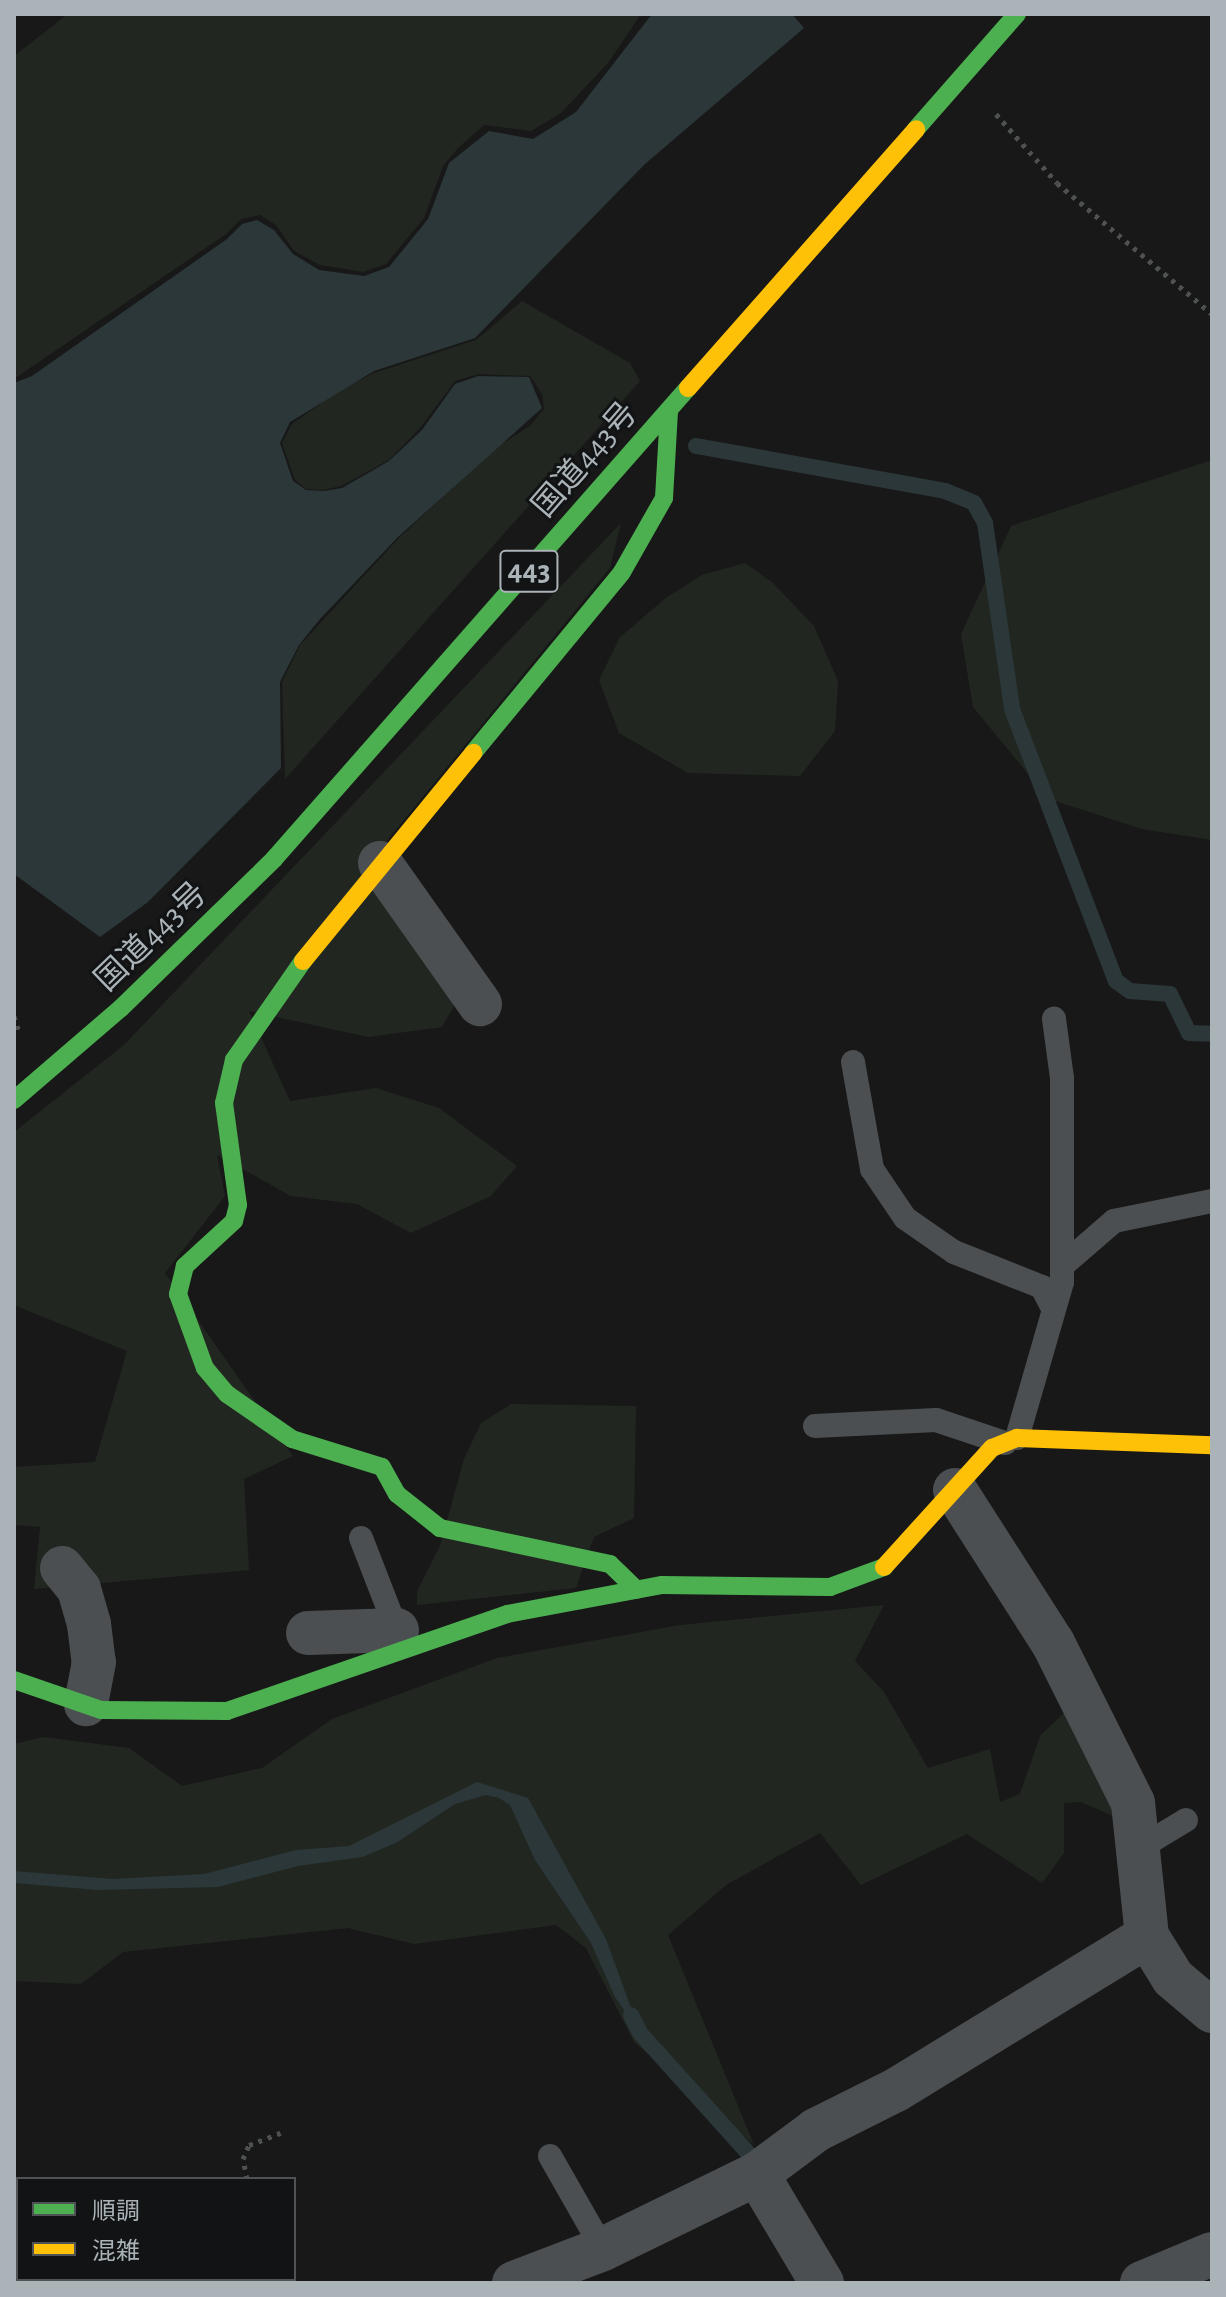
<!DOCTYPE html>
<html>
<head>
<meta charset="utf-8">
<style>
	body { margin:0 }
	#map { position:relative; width:1226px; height:2297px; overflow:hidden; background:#181818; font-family:"Alegreya Sans","Noto Sans JP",sans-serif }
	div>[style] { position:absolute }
	.green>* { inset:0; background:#212720 }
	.water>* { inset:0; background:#2c373a }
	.stream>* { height:16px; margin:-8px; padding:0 8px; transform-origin:8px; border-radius:8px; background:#2c373a }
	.path>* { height:5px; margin-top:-2.5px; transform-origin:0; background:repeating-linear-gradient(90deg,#4e5152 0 4px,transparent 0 10px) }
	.lane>* { height:24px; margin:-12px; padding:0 12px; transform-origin:12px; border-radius:12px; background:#4c4f51 }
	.street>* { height:44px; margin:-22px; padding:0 22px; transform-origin:22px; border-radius:22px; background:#4c4f51 }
	.fast>* { height:18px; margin:-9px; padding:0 9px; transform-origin:9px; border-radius:9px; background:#4caf50 }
	.slow>* { height:18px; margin:-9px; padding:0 9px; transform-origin:9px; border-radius:9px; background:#ffc107 }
	span { translate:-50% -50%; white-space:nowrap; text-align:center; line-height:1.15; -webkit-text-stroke:6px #121314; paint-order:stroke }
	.shield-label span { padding:2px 6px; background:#121314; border:2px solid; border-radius:6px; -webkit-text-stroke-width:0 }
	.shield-label { font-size:30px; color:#aab3b8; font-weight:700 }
	.street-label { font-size:32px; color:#aab3b8 }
	.frame { position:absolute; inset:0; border:16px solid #aab3b8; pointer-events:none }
	.legend { position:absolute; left:16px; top:2177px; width:280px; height:104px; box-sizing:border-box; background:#121314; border:2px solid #4f5356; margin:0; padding:10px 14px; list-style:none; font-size:24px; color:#aab3b8 }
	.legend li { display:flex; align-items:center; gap:16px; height:40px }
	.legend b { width:40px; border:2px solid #4f5356 }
</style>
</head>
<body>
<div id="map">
	<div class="green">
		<i style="clip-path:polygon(68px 14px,641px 14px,608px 63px,560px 114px,531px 131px,484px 125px,458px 148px,443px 166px,424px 218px,386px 264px,363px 272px,320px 265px,294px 251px,276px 225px,260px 215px,241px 219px,226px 234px,14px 379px,14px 56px)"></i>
		<i style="clip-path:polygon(522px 301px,630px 363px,640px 381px,285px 779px,282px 682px,300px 645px,399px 538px,494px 449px,530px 426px,544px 409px,542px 394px,530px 376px,479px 374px,455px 381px,420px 428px,389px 460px,341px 486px,323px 490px,306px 489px,295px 480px,282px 443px,292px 424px,340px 390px,374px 373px,476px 340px)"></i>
		<i style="clip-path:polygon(1212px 460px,1212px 840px,1142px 829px,1049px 799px,973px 707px,961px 634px,1011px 526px)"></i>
		<i style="clip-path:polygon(621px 523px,610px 568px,385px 843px,471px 976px,442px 1027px,368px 1037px,249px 1011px,290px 1101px,376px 1088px,439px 1108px,517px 1166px,491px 1196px,411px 1233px,357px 1204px,291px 1196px,217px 1155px,225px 1196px,165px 1273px,293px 1456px,244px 1479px,249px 1570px,34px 1589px,40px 1527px,14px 1525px,14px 1467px,95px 1462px,127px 1351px,14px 1305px,14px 1132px,124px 1045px)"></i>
		<i style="clip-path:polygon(745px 563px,773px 583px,814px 626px,838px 681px,835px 731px,800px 776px,688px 773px,619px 733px,599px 680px,620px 637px,667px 597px,702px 575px)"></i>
		<i style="clip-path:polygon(511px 1404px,636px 1406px,634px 1518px,594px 1537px,576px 1588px,417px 1605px,417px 1591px,440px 1546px,464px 1459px,481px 1423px)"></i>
		<i style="clip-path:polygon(884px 1605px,855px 1661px,884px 1692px,928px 1768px,990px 1749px,1000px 1802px,1020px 1794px,1040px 1736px,1068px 1709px,1122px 1820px,1081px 1802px,1064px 1803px,1064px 1853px,1042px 1883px,967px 1834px,861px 1885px,820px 1833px,726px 1885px,668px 1935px,754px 2145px,634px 2042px,586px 1948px,556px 1925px,414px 1944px,348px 1928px,123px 1952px,81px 1984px,14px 1981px,14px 1744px,43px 1737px,129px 1748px,182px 1786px,262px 1768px,332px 1719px,497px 1658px,680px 1625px)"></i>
	</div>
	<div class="water">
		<i style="clip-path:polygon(652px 14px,792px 14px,804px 28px,645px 164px,475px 338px,374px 371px,290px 422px,280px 443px,293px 481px,306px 490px,324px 491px,342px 488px,389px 461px,422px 430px,455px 384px,478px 376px,529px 377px,542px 408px,398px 537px,320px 619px,299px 645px,280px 682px,281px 768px,148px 902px,100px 937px,14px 874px,14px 383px,32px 376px,227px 239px,242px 224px,257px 220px,274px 230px,293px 254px,319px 270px,364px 276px,389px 267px,428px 219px,449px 163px,489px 131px,533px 139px,576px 112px)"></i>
		<i style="clip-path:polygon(477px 1782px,528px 1798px,606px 1939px,640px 2033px,615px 1997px,591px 1943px,535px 1860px,510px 1805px,499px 1798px,486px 1795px,455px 1804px,396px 1843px,362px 1857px,298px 1866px,218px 1887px,98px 1890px,14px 1883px,14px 1871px,112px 1879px,204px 1874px,296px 1850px,349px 1846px)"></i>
	</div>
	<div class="stream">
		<i style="left:696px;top:446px;width:253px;rotate:10.2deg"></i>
		<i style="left:945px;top:491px;width:31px;rotate:22deg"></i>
		<i style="left:974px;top:503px;width:23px;rotate:61deg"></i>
		<i style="left:985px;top:523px;width:188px;rotate:81.7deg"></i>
		<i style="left:1012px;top:709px;width:291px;rotate:69.1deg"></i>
		<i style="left:1116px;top:981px;width:17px;rotate:36deg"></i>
		<i style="left:1130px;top:991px;width:40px;rotate:4.3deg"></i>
		<i style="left:1170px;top:994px;width:43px;rotate:64deg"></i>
		<i style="left:1189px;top:1033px;width:23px;rotate:2deg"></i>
		<i style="left:631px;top:2015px;width:20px;rotate:63deg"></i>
		<i style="left:640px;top:2033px;width:161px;rotate:48deg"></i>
	</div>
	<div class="path">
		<i style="left:996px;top:114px;width:92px;rotate:48.5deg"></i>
		<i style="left:1057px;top:183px;width:203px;rotate:40.2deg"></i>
		<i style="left:14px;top:1016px;width:17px;rotate:73deg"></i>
		<i style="left:247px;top:2179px;width:20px;rotate:-101deg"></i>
		<i style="left:243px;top:2159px;width:15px;rotate:-67deg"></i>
		<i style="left:249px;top:2145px;width:34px;rotate:-21deg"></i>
		<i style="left:268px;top:2279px;width:4px;rotate:90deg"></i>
	</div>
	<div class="lane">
		<i style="left:853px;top:1062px;width:109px;rotate:79.9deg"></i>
		<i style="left:872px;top:1169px;width:59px;rotate:56deg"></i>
		<i style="left:905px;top:1218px;width:60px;rotate:34.8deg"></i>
		<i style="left:954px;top:1252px;width:95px;rotate:21.7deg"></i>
		<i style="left:1042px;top:1287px;width:20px;rotate:63deg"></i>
		<i style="left:1062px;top:1266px;width:69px;rotate:-40.9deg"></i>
		<i style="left:1114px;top:1221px;width:100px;rotate:-11.5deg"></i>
		<i style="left:815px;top:1426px;width:121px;rotate:-2.8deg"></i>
		<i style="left:936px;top:1420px;width:73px;rotate:18.4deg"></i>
		<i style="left:1017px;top:1438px;width:162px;rotate:-73.9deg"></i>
		<i style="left:1062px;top:1282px;width:204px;rotate:-90deg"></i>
		<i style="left:1062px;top:1078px;width:60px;rotate:-97.7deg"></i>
		<i style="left:361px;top:1538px;width:105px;rotate:68.8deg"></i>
		<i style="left:1138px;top:1849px;width:56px;rotate:-31.1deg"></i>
		<i style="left:550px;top:2156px;width:107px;rotate:60.3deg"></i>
	</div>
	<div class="street">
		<i style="left:380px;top:863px;width:173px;rotate:54.7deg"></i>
		<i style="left:955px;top:1490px;width:182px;rotate:57.4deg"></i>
		<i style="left:1053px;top:1643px;width:179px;rotate:63.4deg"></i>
		<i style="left:1133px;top:1803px;width:134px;rotate:84deg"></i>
		<i style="left:1147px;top:1936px;width:49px;rotate:58.2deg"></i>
		<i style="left:1173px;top:1978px;width:51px;rotate:40.2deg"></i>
		<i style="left:62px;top:1568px;width:27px;rotate:51deg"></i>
		<i style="left:79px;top:1589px;width:36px;rotate:74deg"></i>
		<i style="left:89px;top:1624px;width:38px;rotate:83deg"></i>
		<i style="left:94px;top:1662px;width:43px;rotate:100.8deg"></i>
		<i style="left:308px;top:1633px;width:89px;rotate:-1.9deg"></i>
		<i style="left:757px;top:2174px;width:127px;rotate:59.2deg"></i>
		<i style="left:514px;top:2283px;width:95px;rotate:-20.9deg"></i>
		<i style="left:603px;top:2249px;width:171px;rotate:-26deg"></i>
		<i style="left:757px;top:2174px;width:74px;rotate:-36.7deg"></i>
		<i style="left:816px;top:2130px;width:89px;rotate:-26.6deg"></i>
		<i style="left:896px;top:2090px;width:294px;rotate:-31.5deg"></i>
		<i style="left:1142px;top:2283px;width:76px;rotate:-22.5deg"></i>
	</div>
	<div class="fast">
		<i style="left:916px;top:129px;width:153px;rotate:-48.7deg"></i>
		<i style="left:473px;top:753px;width:234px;rotate:-50.5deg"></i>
		<i style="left:622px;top:572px;width:85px;rotate:-60.4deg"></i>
		<i style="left:664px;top:498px;width:88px;rotate:-86.7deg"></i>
		<i style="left:303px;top:961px;width:121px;rotate:124.9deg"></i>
		<i style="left:234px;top:1060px;width:44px;rotate:103.1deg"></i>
		<i style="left:224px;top:1103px;width:103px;rotate:82.2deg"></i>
		<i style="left:238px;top:1205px;width:16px;rotate:104deg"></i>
		<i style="left:234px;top:1221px;width:67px;rotate:137.4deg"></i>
		<i style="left:185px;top:1266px;width:29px;rotate:104deg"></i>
		<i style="left:178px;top:1294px;width:79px;rotate:70deg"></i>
		<i style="left:205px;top:1368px;width:34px;rotate:50deg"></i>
		<i style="left:227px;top:1394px;width:79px;rotate:34.7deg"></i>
		<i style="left:292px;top:1439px;width:94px;rotate:17.3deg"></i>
		<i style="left:382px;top:1467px;width:31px;rotate:61deg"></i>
		<i style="left:397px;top:1494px;width:55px;rotate:38.3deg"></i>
		<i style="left:440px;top:1528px;width:174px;rotate:12deg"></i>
		<i style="left:610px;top:1564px;width:37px;rotate:44deg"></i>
		<i style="left:14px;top:1100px;width:141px;rotate:-40.7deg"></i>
		<i style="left:121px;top:1008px;width:214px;rotate:-44.2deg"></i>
		<i style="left:274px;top:859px;width:627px;rotate:-48.69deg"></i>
		<i style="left:14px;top:1680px;width:92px;rotate:19deg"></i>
		<i style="left:101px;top:1710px;width:126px;rotate:0.5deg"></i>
		<i style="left:227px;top:1711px;width:296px;rotate:-19.1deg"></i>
		<i style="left:507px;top:1614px;width:158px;rotate:-10.6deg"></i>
		<i style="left:662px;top:1585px;width:168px;rotate:0.7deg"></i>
		<i style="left:830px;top:1587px;width:58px;rotate:-20.3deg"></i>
	</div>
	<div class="slow">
		<i style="left:688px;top:388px;width:345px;rotate:-48.6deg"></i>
		<i style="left:303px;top:961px;width:269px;rotate:-50.7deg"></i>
		<i style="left:884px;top:1567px;width:161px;rotate:-47.8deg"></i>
		<i style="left:992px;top:1448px;width:27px;rotate:-22deg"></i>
		<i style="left:1017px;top:1438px;width:195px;rotate:2.1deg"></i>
	</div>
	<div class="shield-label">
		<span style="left:529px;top:571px">443</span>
	</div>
	<div class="street-label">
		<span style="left:585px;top:460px;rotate:-49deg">国道443号</span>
		<span style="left:151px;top:937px;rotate:-44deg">国道443号</span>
	</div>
	<div class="frame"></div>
	<ul class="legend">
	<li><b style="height:10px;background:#4caf50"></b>順調</li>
	<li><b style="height:10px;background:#ffc107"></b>混雑</li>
	</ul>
</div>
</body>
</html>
